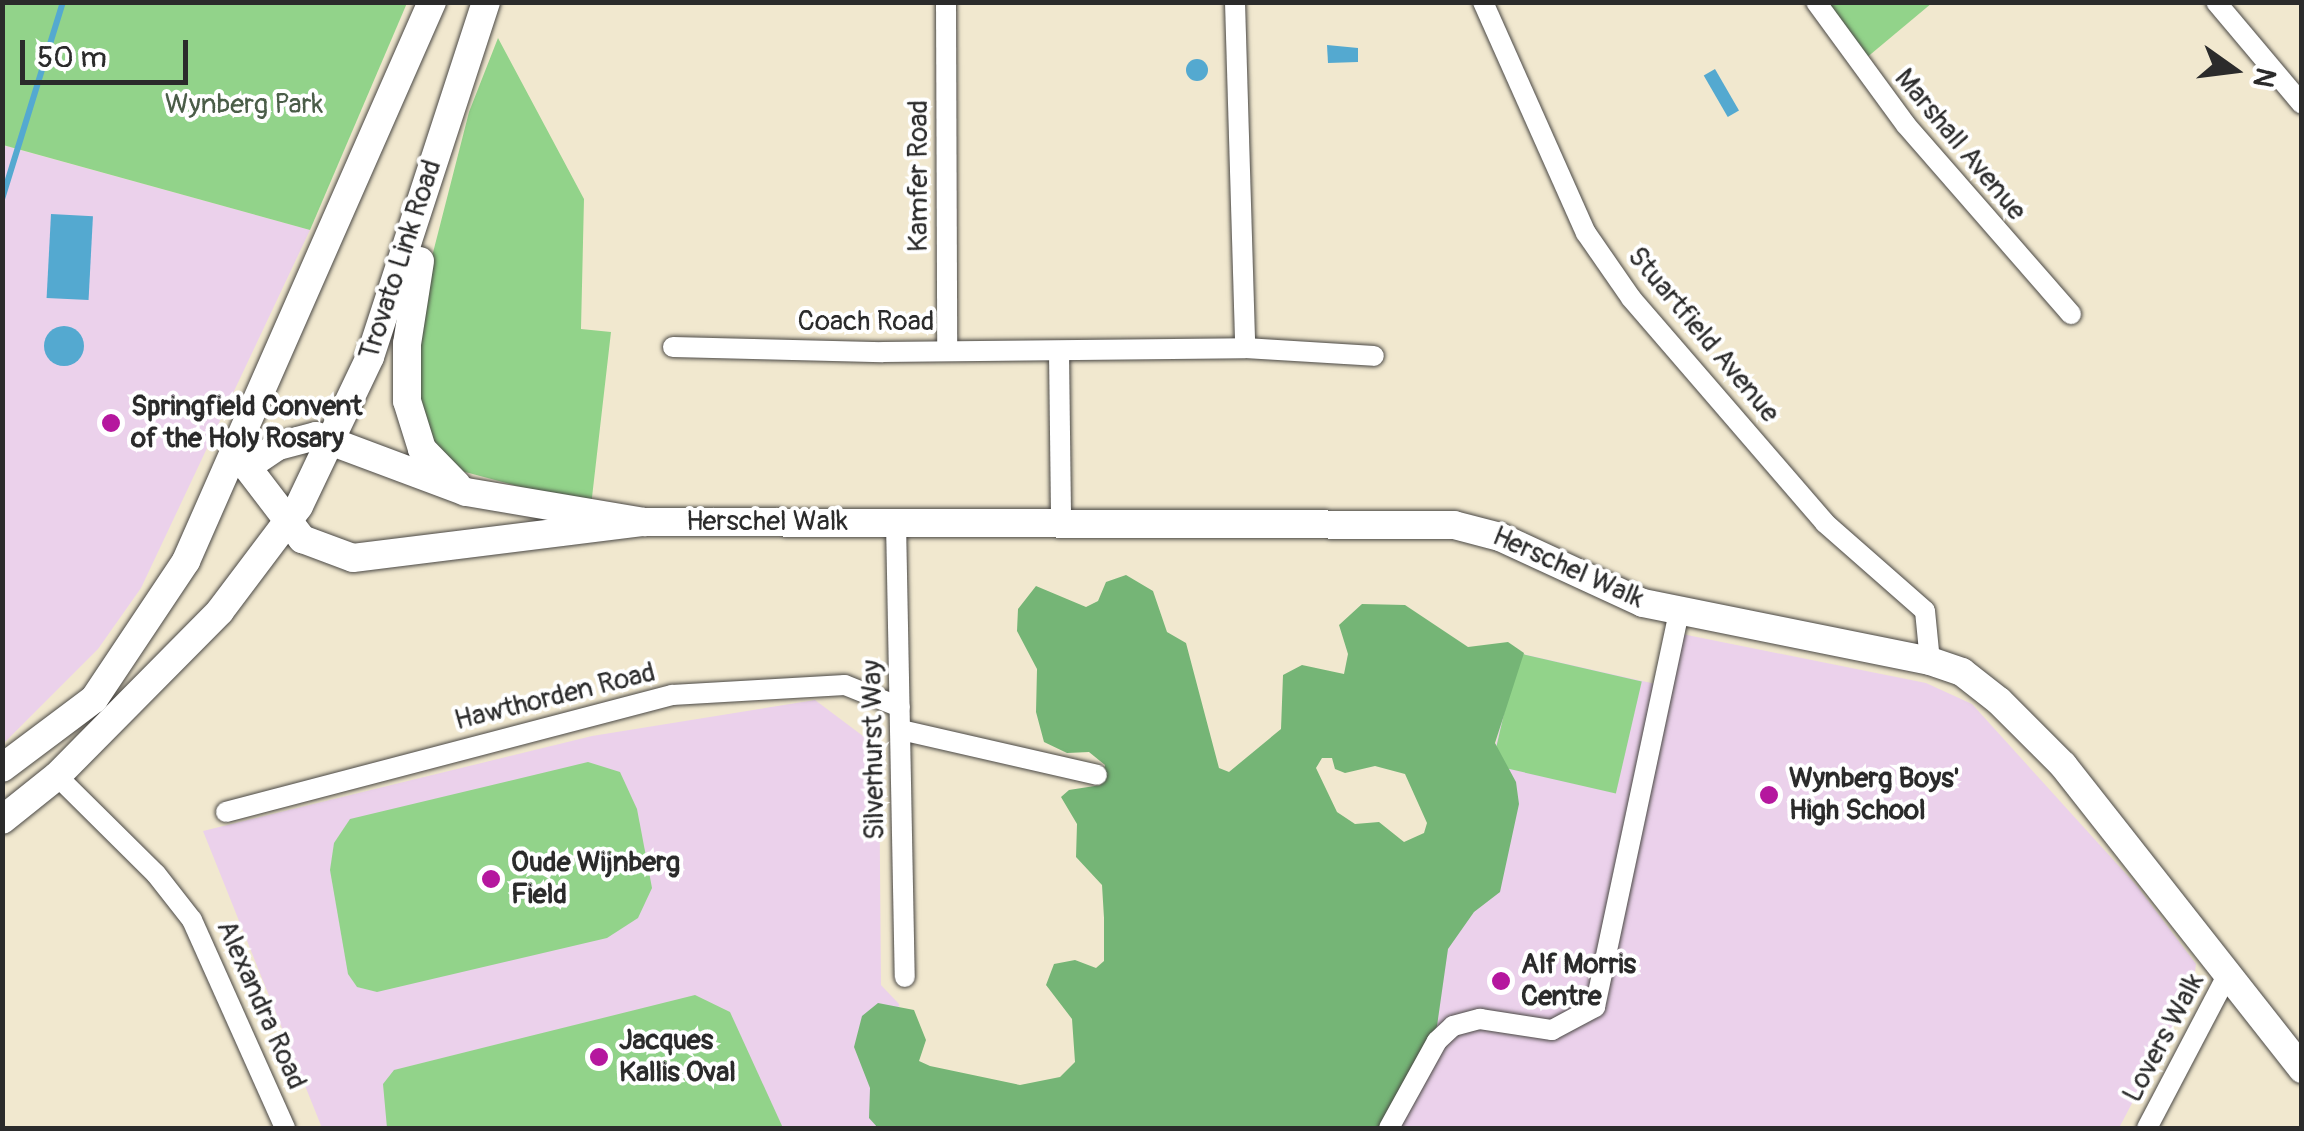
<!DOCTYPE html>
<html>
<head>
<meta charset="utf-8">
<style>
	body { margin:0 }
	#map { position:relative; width:2304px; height:1131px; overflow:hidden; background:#f1e8cf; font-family:Pangolin,sans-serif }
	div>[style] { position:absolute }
	.built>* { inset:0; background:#ebd1eb }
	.green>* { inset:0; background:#92d38a; transform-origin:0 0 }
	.forest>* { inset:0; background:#75b576 }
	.water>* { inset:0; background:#54a9d0; transform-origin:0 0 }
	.round { border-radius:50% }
	.stream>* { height:6px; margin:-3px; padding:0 3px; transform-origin:3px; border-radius:3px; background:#54a9d0 }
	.roads { filter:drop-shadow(0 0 2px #494744) drop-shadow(0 0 2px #494744) }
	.street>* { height:20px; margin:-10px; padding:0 10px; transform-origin:10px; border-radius:10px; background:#fff }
	.secondary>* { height:28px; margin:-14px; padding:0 14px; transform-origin:14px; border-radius:14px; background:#fff }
	.dots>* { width:28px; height:28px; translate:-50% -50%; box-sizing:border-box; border:5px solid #fff; border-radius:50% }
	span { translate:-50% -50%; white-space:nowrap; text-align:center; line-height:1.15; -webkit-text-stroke:8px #fff; paint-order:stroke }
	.park-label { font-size:28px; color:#4a5d48 }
	.street-label { font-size:28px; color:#2b2b2b }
	.poi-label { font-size:28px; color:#2b2b2b; font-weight:700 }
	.left { translate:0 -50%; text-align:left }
	.frame { position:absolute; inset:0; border:5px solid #2b2b2b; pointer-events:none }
	.north { position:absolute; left:2184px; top:20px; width:100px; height:100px; -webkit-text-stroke:8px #fff; paint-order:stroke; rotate:104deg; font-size:28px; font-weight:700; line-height:40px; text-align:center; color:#2b2b2b }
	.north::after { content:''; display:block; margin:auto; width:35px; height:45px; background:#2b2b2b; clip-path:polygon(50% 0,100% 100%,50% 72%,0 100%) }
	.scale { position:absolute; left:20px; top:40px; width:168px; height:45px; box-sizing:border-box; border:5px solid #2b2b2b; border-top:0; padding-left:12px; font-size:30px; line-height:35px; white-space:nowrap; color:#2b2b2b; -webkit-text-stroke:8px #fff; paint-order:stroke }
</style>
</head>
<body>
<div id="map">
	<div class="built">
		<i style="clip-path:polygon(2px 145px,310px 230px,141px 588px,98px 649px,3px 744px)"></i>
		<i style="clip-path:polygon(1682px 634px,1926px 683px,1972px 704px,2137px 886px,2196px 964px,2193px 987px,2119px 1128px,1365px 1128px,1432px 1006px,1518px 653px,1669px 687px)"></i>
		<i style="clip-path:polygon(815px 700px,879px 748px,881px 985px,899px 1004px,908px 1128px,322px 1128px,203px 831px,592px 736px)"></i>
	</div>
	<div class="green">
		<i style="clip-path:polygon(2px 3px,3px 2px,407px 3px,310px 230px,3px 145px)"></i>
		<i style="clip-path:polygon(1815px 3px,1932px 3px,1859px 64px)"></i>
		<i style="clip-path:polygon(498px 38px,584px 199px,581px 329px,611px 332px,591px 506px,454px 469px,437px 454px,422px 421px,417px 363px,426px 280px,469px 112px)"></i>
		<i style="left:1518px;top:653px;width:127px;height:115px;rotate:13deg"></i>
		<i style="clip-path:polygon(588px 762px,620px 772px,637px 809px,652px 888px,638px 918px,607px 938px,377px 992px,357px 987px,348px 974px,330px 870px,334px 843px,350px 819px)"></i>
		<i style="clip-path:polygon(695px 995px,730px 1012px,783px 1128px,387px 1128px,383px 1084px,394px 1070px)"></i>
	</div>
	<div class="forest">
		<i style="clip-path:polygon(evenodd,1126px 575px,1153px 591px,1167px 632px,1186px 643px,1219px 768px,1229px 772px,1281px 729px,1283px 675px,1302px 665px,1344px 674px,1348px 654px,1339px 625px,1362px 604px,1405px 605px,1468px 647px,1508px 642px,1524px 653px,1495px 743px,1516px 782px,1519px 804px,1500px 892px,1474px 912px,1448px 949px,1437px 1026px,1385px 1128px,878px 1128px,869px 1118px,870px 1088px,854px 1047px,862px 1016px,878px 1003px,914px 1010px,926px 1040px,919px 1061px,930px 1066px,1020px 1085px,1060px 1077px,1075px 1062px,1072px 1019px,1046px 985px,1054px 964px,1075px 960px,1096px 968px,1104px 961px,1104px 918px,1102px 885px,1076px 857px,1077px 824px,1061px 797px,1069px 790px,1101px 785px,1105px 765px,1089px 752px,1067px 753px,1044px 742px,1036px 712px,1037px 669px,1017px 631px,1018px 609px,1036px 586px,1086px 607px,1098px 601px,1106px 582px,1126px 575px,1322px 758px,1332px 758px,1335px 769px,1345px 773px,1375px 766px,1405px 774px,1427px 823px,1424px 833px,1404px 842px,1379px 822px,1355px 824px,1337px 812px,1316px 768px,1322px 758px)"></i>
	</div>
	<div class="water">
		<i style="clip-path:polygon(1327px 45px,1358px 48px,1358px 62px,1328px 63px)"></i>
		<i class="round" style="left:1186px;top:59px;width:22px;height:22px"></i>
		<i style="left:1715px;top:69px;width:48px;height:13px;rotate:60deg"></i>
		<i style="left:51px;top:214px;width:42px;height:84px;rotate:3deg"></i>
		<i class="round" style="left:44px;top:326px;width:40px;height:40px"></i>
	</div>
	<div class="stream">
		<i style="left:2px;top:199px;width:206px;rotate:-72.8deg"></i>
	</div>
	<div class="roads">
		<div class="street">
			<i style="left:946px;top:2px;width:348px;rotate:89.8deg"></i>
			<i style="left:1235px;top:2px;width:346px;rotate:88.3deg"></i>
			<i style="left:1483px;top:2px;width:253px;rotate:66deg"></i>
			<i style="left:1586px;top:233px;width:79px;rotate:55.3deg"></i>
			<i style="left:1631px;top:298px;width:297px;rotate:49.2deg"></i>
			<i style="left:1825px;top:523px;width:133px;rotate:41.3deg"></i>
			<i style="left:1925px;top:611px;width:50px;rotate:84.3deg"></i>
			<i style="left:1816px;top:2px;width:152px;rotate:53.8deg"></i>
			<i style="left:1906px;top:125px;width:251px;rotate:48.9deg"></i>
			<i style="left:2216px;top:2px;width:133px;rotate:49.9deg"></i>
			<i style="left:673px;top:347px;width:210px;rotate:1.4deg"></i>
			<i style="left:883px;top:352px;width:362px;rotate:-0.6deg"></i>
			<i style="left:1245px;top:348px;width:129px;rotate:3.5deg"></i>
			<i style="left:1059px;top:351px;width:172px;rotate:89.3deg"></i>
			<i style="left:896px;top:522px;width:455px;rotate:88.9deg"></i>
			<i style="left:901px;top:730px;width:201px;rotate:12.9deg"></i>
			<i style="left:57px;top:776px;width:139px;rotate:44.7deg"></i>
			<i style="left:156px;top:874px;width:58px;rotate:52deg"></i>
			<i style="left:192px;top:920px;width:228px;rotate:65.9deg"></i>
			<i style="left:226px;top:812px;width:461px;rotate:-14.7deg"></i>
			<i style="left:672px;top:695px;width:173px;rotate:-3.3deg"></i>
			<i style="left:845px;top:685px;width:59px;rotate:21.8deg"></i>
			<i style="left:1389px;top:1128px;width:99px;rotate:-61.1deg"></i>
			<i style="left:1437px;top:1041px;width:22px;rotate:-43deg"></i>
			<i style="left:1453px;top:1026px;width:28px;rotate:-15deg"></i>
			<i style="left:1480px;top:1019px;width:73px;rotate:8.7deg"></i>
			<i style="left:1552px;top:1030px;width:49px;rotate:-28.1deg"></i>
			<i style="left:1595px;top:1007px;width:403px;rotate:-78deg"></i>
			<i style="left:2147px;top:1128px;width:176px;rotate:-62.3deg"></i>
		</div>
		<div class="secondary">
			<i style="left:420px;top:261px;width:84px;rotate:98.9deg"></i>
			<i style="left:407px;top:344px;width:57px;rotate:90deg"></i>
			<i style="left:407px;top:401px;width:50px;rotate:72.6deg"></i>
			<i style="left:422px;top:449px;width:50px;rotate:45.8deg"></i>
			<i style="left:644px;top:522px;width:181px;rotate:-170.4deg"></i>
			<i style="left:466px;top:492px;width:160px;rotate:-159.5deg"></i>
			<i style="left:316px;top:436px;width:39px;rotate:165deg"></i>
			<i style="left:278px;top:446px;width:37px;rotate:146deg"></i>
			<i style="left:247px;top:467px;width:91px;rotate:52.6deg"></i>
			<i style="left:302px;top:539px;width:54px;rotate:20.4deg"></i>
			<i style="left:353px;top:558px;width:293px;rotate:-7.1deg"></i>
			<i style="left:644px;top:522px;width:810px;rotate:0.21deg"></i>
			<i style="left:1454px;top:525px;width:48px;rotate:14.6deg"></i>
			<i style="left:1500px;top:537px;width:157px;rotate:24.8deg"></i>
			<i style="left:1643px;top:603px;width:293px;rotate:11.4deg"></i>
			<i style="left:1930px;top:661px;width:34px;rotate:19deg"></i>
			<i style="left:1962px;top:672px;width:47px;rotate:38.1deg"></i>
			<i style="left:1999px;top:701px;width:91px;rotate:45deg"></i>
			<i style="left:2063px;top:765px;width:387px;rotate:51.8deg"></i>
			<i style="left:2px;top:768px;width:115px;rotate:-36.9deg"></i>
			<i style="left:94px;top:699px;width:166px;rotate:-56.3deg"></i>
			<i style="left:186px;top:561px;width:611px;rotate:-66.25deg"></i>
			<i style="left:2px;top:820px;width:70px;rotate:-38.7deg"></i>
			<i style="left:57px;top:776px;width:232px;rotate:-45.3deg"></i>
			<i style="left:220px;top:611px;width:131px;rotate:-53deg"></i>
			<i style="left:299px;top:506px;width:165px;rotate:-64.5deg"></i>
			<i style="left:370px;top:357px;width:373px;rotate:-71.9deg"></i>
		</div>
	</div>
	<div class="dots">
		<i style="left:111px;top:423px;background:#b5179e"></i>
		<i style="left:1769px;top:795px;background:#b5179e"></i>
		<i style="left:491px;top:879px;background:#b5179e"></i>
		<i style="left:1501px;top:981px;background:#b5179e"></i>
		<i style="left:599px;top:1057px;background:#b5179e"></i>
	</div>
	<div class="park-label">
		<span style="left:244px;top:105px">Wynberg Park</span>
	</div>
	<div class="street-label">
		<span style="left:1960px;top:145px;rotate:50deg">Marshall Avenue</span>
		<span style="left:919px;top:176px;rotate:-90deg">Kamfer Road</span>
		<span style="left:401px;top:260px;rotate:-72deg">Trovato Link Road</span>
		<span style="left:866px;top:322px">Coach Road</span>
		<span style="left:1703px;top:335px;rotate:50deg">Stuartfield Avenue</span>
		<span style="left:767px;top:522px">Herschel Walk</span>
		<span style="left:1568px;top:568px;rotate:24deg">Herschel Walk</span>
		<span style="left:555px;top:697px;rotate:-14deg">Hawthorden Road</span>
		<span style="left:874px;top:750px;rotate:-91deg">Silverhurst Way</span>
		<span style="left:261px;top:1005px;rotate:66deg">Alexandra Road</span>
		<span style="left:2164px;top:1038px;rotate:-62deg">Lovers Walk</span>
	</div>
	<div class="poi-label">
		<span class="left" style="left:131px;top:423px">Springfield Convent<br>of the Holy Rosary</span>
		<span class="left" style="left:1789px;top:795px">Wynberg Boys'<br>High School</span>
		<span class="left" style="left:511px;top:879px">Oude Wijnberg<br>Field</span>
		<span class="left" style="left:1521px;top:981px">Alf Morris<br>Centre</span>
		<span class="left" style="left:619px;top:1057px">Jacques<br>Kallis Oval</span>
	</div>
	<div class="frame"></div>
	<div class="north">N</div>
	<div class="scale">50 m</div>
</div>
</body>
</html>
